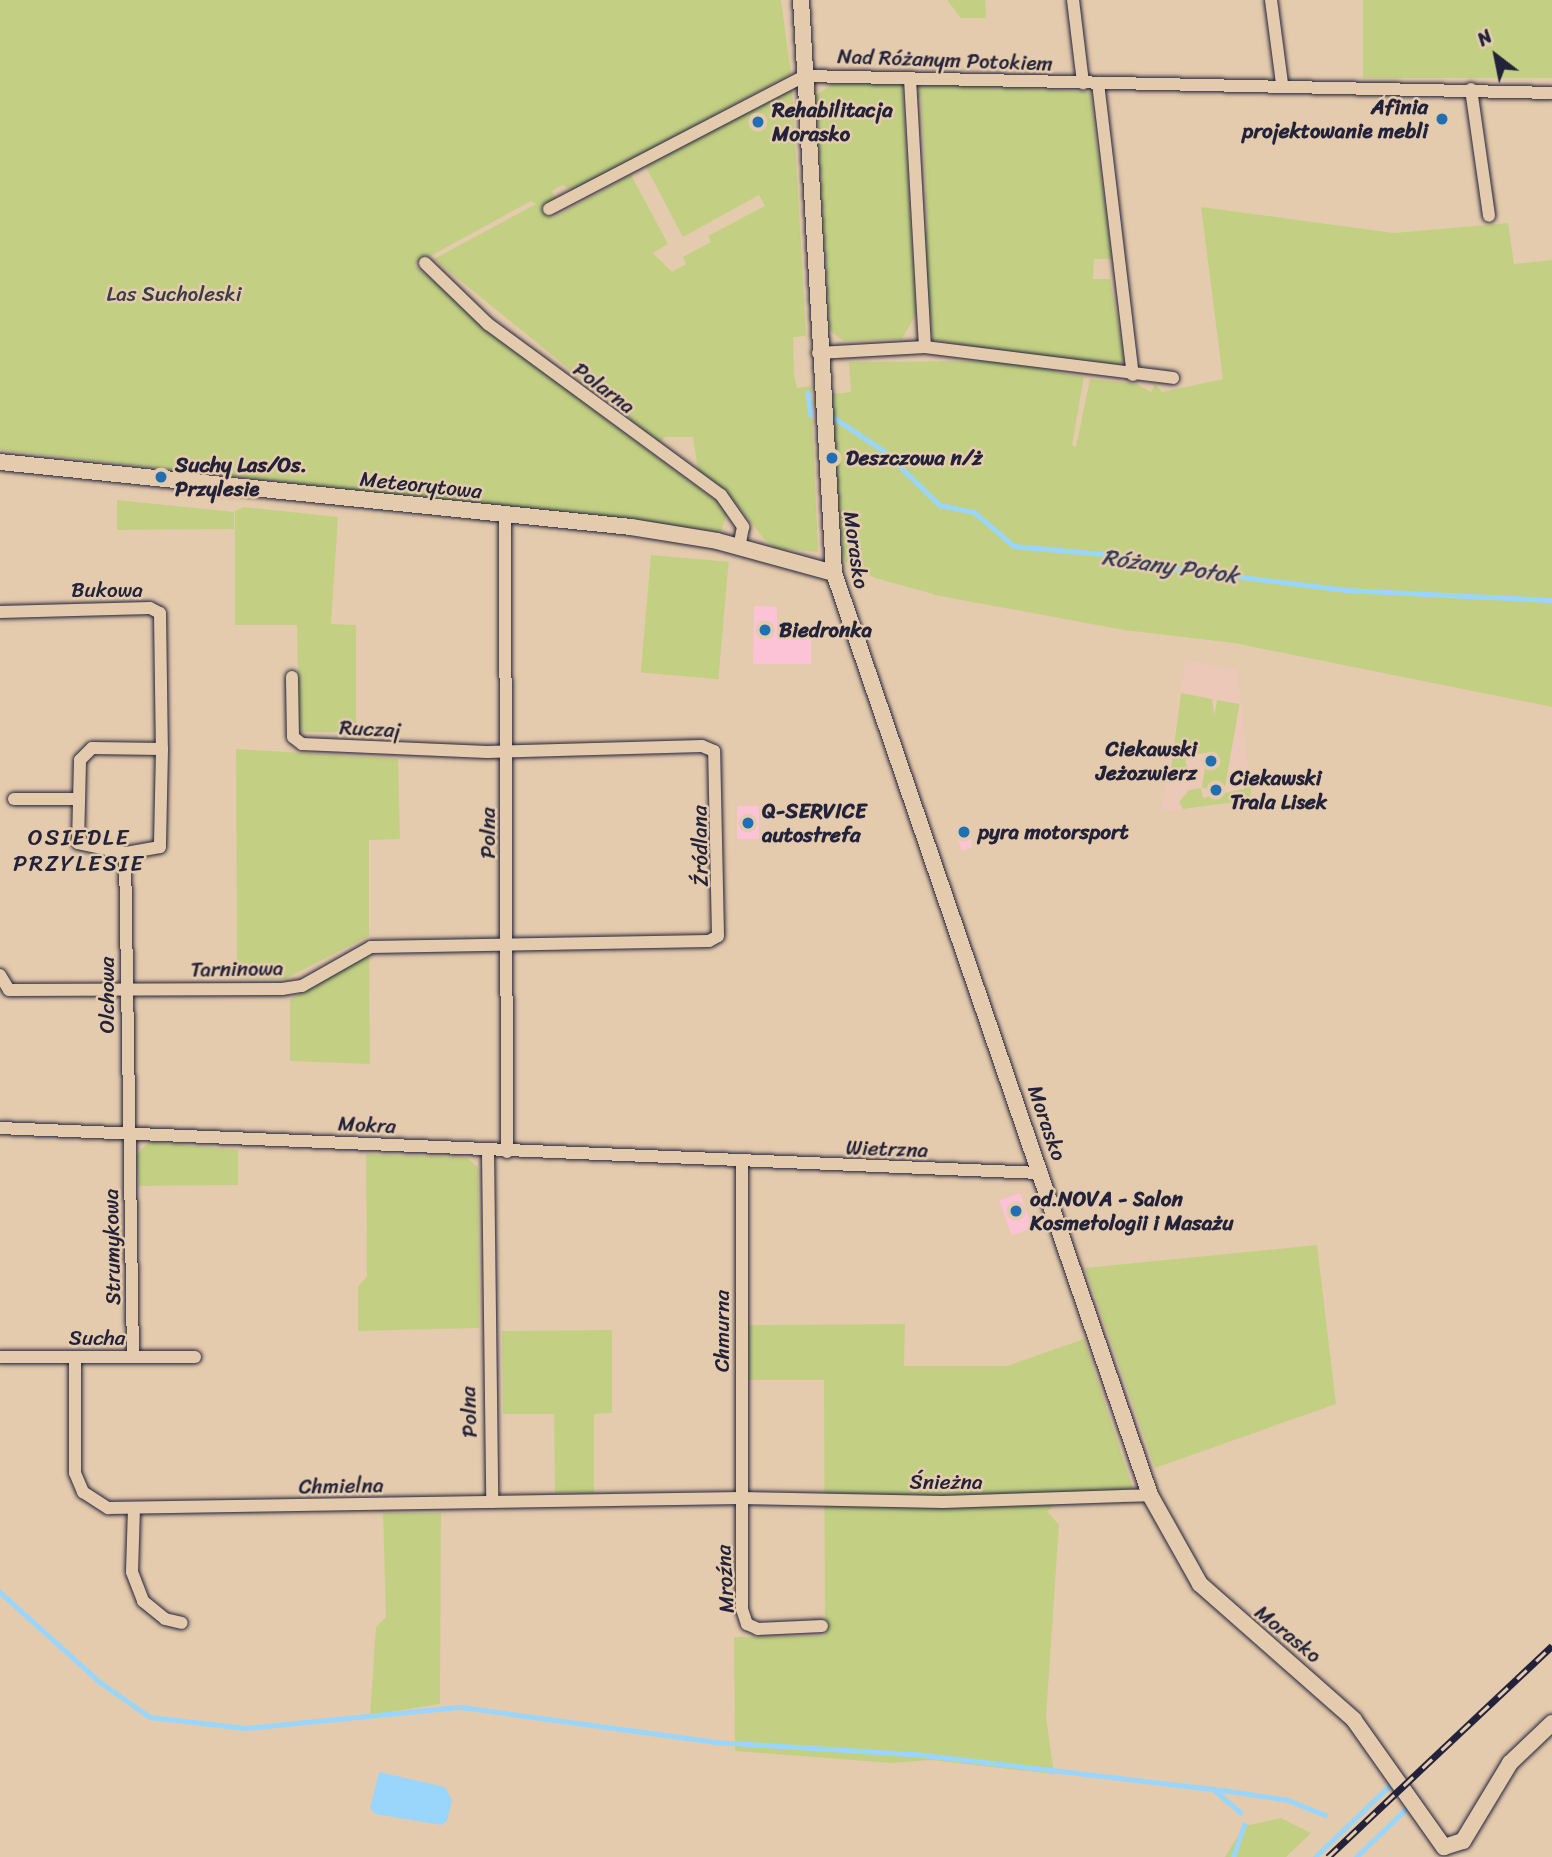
<!DOCTYPE html>
<html>
<head>
<meta charset="utf-8">
<style>
	body { margin:0 }
	#map { position:relative; width:1552px; height:1857px; overflow:hidden; background:#e5cbad; font-family:Sriracha,sans-serif }
	div>[style] { position:absolute }
	.built>* { inset:0; background:#ecc8b9 }
	.green>* { inset:0; background:#c3d084; transform-origin:0 0 }
	.water>* { inset:0; background:#9ad6fb }
	.stream>* { height:4.5px; margin:-2.25px; padding:0 2.25px; transform-origin:2.25px; border-radius:2.25px; background:#9ad6fb }
	.building>* { inset:0; background:#fcc2d6; transform-origin:0 0 }
	.roads { filter:drop-shadow(0 0 2px #22223b) drop-shadow(0 0 2px #22223b) }
	.minor>* { height:12px; margin:-6px; padding:0 6px; transform-origin:6px; border-radius:6px; background:#e5cbad }
	.tertiary>* { height:16px; margin:-8px; padding:0 8px; transform-origin:8px; border-radius:8px; background:#e5cbad }
	.rail>* { height:7px; margin-top:-3.5px; transform-origin:0; background:repeating-linear-gradient(90deg,#e5cbad 0 13px,#22223b 0 26px); box-sizing:border-box; border-block:2px solid #22223b }
	.dots>* { width:19px; height:19px; translate:-50% -50%; box-sizing:border-box; border:4px solid #e5cbad; border-radius:50% }
	span { translate:-50% -50%; white-space:nowrap; text-align:center; line-height:1.15; -webkit-text-stroke:5px #e5cbad; paint-order:stroke }
	.street-label { font-size:21px; color:#22223b }
	.poi-label { font-size:21px; color:#22223b; font-weight:700 }
	.right { translate:-100% -50%; text-align:right }
	.left { translate:0 -50%; text-align:left }
	.park-label { font-size:21px; color:#3a3c46 }
	.water-label { font-size:23px; color:#343d58; font-style:italic }
	.neighbourhood-label { font-size:23px; color:#22223b; letter-spacing:2px }
	.north { position:absolute; left:1461px; top:21px; width:70px; height:70px; -webkit-text-stroke:5px #e5cbad; paint-order:stroke; rotate:328deg; font-size:19px; font-weight:700; line-height:28px; text-align:center; color:#22223b }
	.north::after { content:''; display:block; margin:auto; width:24px; height:32px; background:#22223b; clip-path:polygon(50% 0,100% 100%,50% 72%,0 100%) }
</style>
</head>
<body>
<div id="map">
	<div class="built">
		<i style="clip-path:polygon(1186px 660px,1237px 670px,1252px 801px,1161px 812px)"></i>
	</div>
	<div class="green">
		<i style="clip-path:polygon(0 0,781px 0,791px 74px,572px 191px,563px 185px,552px 191px,557px 200px,541px 208px,553px 218px,631px 175px,668px 244px,653px 253px,672px 272px,686px 264px,683px 257px,711px 242px,708px 236px,765px 206px,759px 195px,683px 237px,646px 167px,792px 87px,806px 336px,793px 337px,794px 374px,797px 388px,811px 386px,818px 552px,776px 548px,764px 539px,739px 507px,698px 471px,693px 437px,665px 437px,660px 443px,434px 259px,536px 204px,531px 201px,414px 265px,605px 419px,728px 510px,721px 532px,0 450px)"></i>
		<i style="clip-path:polygon(947px 0,985px 0,986px 18px,961px 18px)"></i>
		<i style="left:1363px;top:0;width:189px;height:78px"></i>
		<i style="clip-path:polygon(902px 83px,916px 314px,902px 339px,844px 341px,830px 331px,816px 95px,833px 84px)"></i>
		<i style="clip-path:polygon(920px 83px,1090px 92px,1112px 259px,1094px 259px,1093px 279px,1110px 279px,1125px 360px,1120px 364px,1108px 368px,933px 340px,922px 233px,927px 231px,926px 189px,921px 97px,916px 97px)"></i>
		<i style="clip-path:polygon(1201px 207px,1394px 233px,1508px 223px,1514px 264px,1552px 260px,1552px 707px,1234px 643px,1124px 630px,940px 596px,875px 578px,844px 561px,828px 416px,833px 394px,851px 392px,849px 362px,1000px 361px,1084px 377px,1072px 445px,1076px 447px,1090px 379px,1137px 384px,1151px 392px,1155px 384px,1162px 392px,1223px 379px)"></i>
		<i style="clip-path:polygon(117px 500px,234px 512px,234px 529px,117px 530px)"></i>
		<i style="clip-path:polygon(244px 507px,338px 517px,331px 624px,356px 625px,356px 732px,299px 732px,297px 625px,235px 625px,235px 511px)"></i>
		<i style="left:651px;top:555px;width:78px;height:118px;rotate:5deg"></i>
		<i style="clip-path:polygon(1181px 693px,1212px 699px,1220px 751px,1185px 756px,1188px 777px,1169px 783px)"></i>
		<i style="left:1217px;top:700px;width:23px;height:89px;rotate:10deg"></i>
		<i style="clip-path:polygon(236px 749px,398px 759px,400px 839px,369px 840px,369px 936px,285px 979px,237px 978px)"></i>
		<i style="clip-path:polygon(1251px 787px,1251px 800px,1183px 809px,1179px 802px,1189px 790px,1201px 788px,1203px 798px)"></i>
		<i style="clip-path:polygon(369px 955px,370px 1064px,290px 1061px,290px 999px)"></i>
		<i style="clip-path:polygon(148px 1142px,238px 1150px,238px 1185px,139px 1186px,136px 1156px)"></i>
		<i style="clip-path:polygon(366px 1154px,468px 1158px,478px 1168px,479px 1328px,358px 1331px,358px 1286px,367px 1277px)"></i>
		<i style="clip-path:polygon(1317px 1245px,1336px 1404px,1155px 1468px,1085px 1268px)"></i>
		<i style="clip-path:polygon(905px 1324px,904px 1366px,1007px 1366px,1084px 1339px,1133px 1489px,1068px 1493px,1047px 1511px,1059px 1525px,1046px 1717px,1054px 1774px,931px 1760px,891px 1763px,735px 1751px,734px 1637px,825px 1636px,824px 1380px,749px 1380px,748px 1325px)"></i>
		<i style="clip-path:polygon(612px 1330px,612px 1413px,594px 1414px,594px 1493px,555px 1493px,554px 1414px,503px 1414px,502px 1331px)"></i>
		<i style="clip-path:polygon(383px 1513px,441px 1513px,440px 1704px,370px 1715px,376px 1627px,386px 1617px)"></i>
		<i style="clip-path:polygon(1281px 1818px,1311px 1833px,1286px 1857px,1225px 1857px,1244px 1826px)"></i>
	</div>
	<div class="water">
		<i style="clip-path:polygon(379px 1772px,445px 1787px,452px 1800px,447px 1821px,441px 1825px,375px 1814px,370px 1808px)"></i>
	</div>
	<div class="stream">
		<i style="left:808px;top:393px;width:22px;rotate:82deg"></i>
		<i style="left:833px;top:417px;width:61px;rotate:33.7deg"></i>
		<i style="left:884px;top:451px;width:78px;rotate:44deg"></i>
		<i style="left:940px;top:505px;width:35px;rotate:12deg"></i>
		<i style="left:974px;top:512px;width:52px;rotate:40.4deg"></i>
		<i style="left:1014px;top:546px;width:112px;rotate:5.1deg"></i>
		<i style="left:1126px;top:556px;width:14px;rotate:34deg"></i>
		<i style="left:1138px;top:564px;width:210px;rotate:7.1deg"></i>
		<i style="left:1346px;top:590px;width:206px;rotate:2.8deg"></i>
		<i style="left:0;top:1592px;width:135px;rotate:42deg"></i>
		<i style="left:100px;top:1682px;width:61px;rotate:35deg"></i>
		<i style="left:150px;top:1717px;width:96px;rotate:6.6deg"></i>
		<i style="left:245px;top:1728px;width:217px;rotate:-5.6deg"></i>
		<i style="left:461px;top:1707px;width:257px;rotate:7.8deg"></i>
		<i style="left:716px;top:1742px;width:199px;rotate:3.5deg"></i>
		<i style="left:915px;top:1754px;width:310px;rotate:6.7deg"></i>
		<i style="left:1223px;top:1790px;width:66px;rotate:8.7deg"></i>
		<i style="left:1288px;top:1800px;width:40px;rotate:22deg"></i>
		<i style="left:1214px;top:1790px;width:35px;rotate:40deg"></i>
		<i style="left:1233px;top:1857px;width:34px;rotate:-71deg"></i>
		<i style="left:1315px;top:1857px;width:103px;rotate:-43.8deg"></i>
		<i style="left:1356px;top:1857px;width:71px;rotate:-43.9deg"></i>
	</div>
	<div class="building">
		<i style="clip-path:polygon(754px 606px,777px 607px,777px 638px,811px 639px,811px 664px,753px 664px)"></i>
		<i style="left:737px;top:806px;width:22px;height:33px"></i>
		<i style="clip-path:polygon(968px 823px,972px 847px,962px 851px,954px 828px)"></i>
		<i style="left:1020px;top:1193px;width:37px;height:22px;rotate:70deg"></i>
	</div>
	<div class="roads">
		<div class="minor">
			<i style="left:1073px;top:0;width:84px;rotate:83.1deg"></i>
			<i style="left:1271px;top:0;width:85px;rotate:82.5deg"></i>
			<i style="left:910px;top:79px;width:268px;rotate:86.8deg"></i>
			<i style="left:1098px;top:83px;width:294px;rotate:83.2deg"></i>
			<i style="left:1471px;top:89px;width:128px;rotate:81.9deg"></i>
			<i style="left:549px;top:209px;width:288px;rotate:-27.5deg"></i>
			<i style="left:805px;top:76px;width:747px;rotate:1.3deg"></i>
			<i style="left:425px;top:263px;width:88px;rotate:44.1deg"></i>
			<i style="left:488px;top:324px;width:289px;rotate:36.3deg"></i>
			<i style="left:721px;top:495px;width:39px;rotate:55deg"></i>
			<i style="left:743px;top:527px;width:21px;rotate:101deg"></i>
			<i style="left:818px;top:353px;width:107px;rotate:-3.2deg"></i>
			<i style="left:925px;top:347px;width:250px;rotate:7.1deg"></i>
			<i style="left:505px;top:514px;width:638px;rotate:89.82deg"></i>
			<i style="left:0;top:612px;width:150px;rotate:-1.5deg"></i>
			<i style="left:150px;top:608px;width:11px;rotate:27deg"></i>
			<i style="left:160px;top:613px;width:136px;rotate:89.2deg"></i>
			<i style="left:92px;top:748px;width:70px;rotate:0.8deg"></i>
			<i style="left:162px;top:749px;width:98px;rotate:91.2deg"></i>
			<i style="left:160px;top:847px;width:36px;rotate:170deg"></i>
			<i style="left:125px;top:853px;width:48px;rotate:-168deg"></i>
			<i style="left:78px;top:843px;width:83px;rotate:-88.6deg"></i>
			<i style="left:80px;top:760px;width:17px;rotate:-45deg"></i>
			<i style="left:14px;top:799px;width:65px"></i>
			<i style="left:125px;top:853px;width:504px;rotate:89.09deg"></i>
			<i style="left:0;top:975px;width:17px;rotate:59deg"></i>
			<i style="left:9px;top:990px;width:273px;rotate:-0.2deg"></i>
			<i style="left:282px;top:989px;width:20px;rotate:-9deg"></i>
			<i style="left:302px;top:986px;width:79px;rotate:-29.5deg"></i>
			<i style="left:371px;top:947px;width:338px;rotate:-1deg"></i>
			<i style="left:709px;top:941px;width:10px;rotate:-29deg"></i>
			<i style="left:718px;top:936px;width:185px;rotate:-91.2deg"></i>
			<i style="left:714px;top:751px;width:13px;rotate:-157deg"></i>
			<i style="left:702px;top:746px;width:215px;rotate:178.4deg"></i>
			<i style="left:487px;top:752px;width:185px;rotate:-177.5deg"></i>
			<i style="left:302px;top:744px;width:11px;rotate:-142deg"></i>
			<i style="left:293px;top:737px;width:60px;rotate:-91deg"></i>
			<i style="left:0;top:1128px;width:1042px;rotate:2.48deg"></i>
			<i style="left:488px;top:1152px;width:350px;rotate:89.3deg"></i>
			<i style="left:742px;top:1163px;width:446px;rotate:90deg"></i>
			<i style="left:742px;top:1609px;width:16px;rotate:72deg"></i>
			<i style="left:747px;top:1624px;width:12px;rotate:24deg"></i>
			<i style="left:758px;top:1629px;width:64px;rotate:-2.7deg"></i>
			<i style="left:0;top:1357px;width:195px"></i>
			<i style="left:75px;top:1357px;width:116px;rotate:90deg"></i>
			<i style="left:75px;top:1473px;width:21px;rotate:67deg"></i>
			<i style="left:83px;top:1492px;width:30px;rotate:33deg"></i>
			<i style="left:108px;top:1508px;width:633px;rotate:-0.91deg"></i>
			<i style="left:741px;top:1498px;width:202px;rotate:1.1deg"></i>
			<i style="left:943px;top:1502px;width:207px;rotate:-1.9deg"></i>
			<i style="left:134px;top:1508px;width:64px;rotate:91.8deg"></i>
			<i style="left:132px;top:1572px;width:31px;rotate:69deg"></i>
			<i style="left:143px;top:1601px;width:28px;rotate:39deg"></i>
			<i style="left:165px;top:1619px;width:17px;rotate:13deg"></i>
		</div>
		<div class="tertiary">
			<i style="left:801px;top:0;width:574px;rotate:86.7deg"></i>
			<i style="left:834px;top:573px;width:975px;rotate:71.08deg"></i>
			<i style="left:1150px;top:1495px;width:102px;rotate:60.7deg"></i>
			<i style="left:1200px;top:1584px;width:205px;rotate:41.4deg"></i>
			<i style="left:1354px;top:1720px;width:156px;rotate:54.7deg"></i>
			<i style="left:0;top:462px;width:634px;rotate:5.88deg"></i>
			<i style="left:631px;top:527px;width:87px;rotate:9.2deg"></i>
			<i style="left:717px;top:541px;width:121px;rotate:15.3deg"></i>
			<i style="left:1444px;top:1847px;width:20px;rotate:-18deg"></i>
			<i style="left:1463px;top:1841px;width:91px;rotate:-58.9deg"></i>
			<i style="left:1510px;top:1763px;width:58px;rotate:-43.6deg"></i>
		</div>
	</div>
	<div class="rail">
		<i style="left:1328px;top:1857px;width:308px;rotate:-43.3deg"></i>
	</div>
	<div class="dots">
		<i style="left:1442px;top:119px;background:#1f6fb2"></i>
		<i style="left:758px;top:122px;background:#1f6fb2"></i>
		<i style="left:832px;top:458px;background:#1f6fb2"></i>
		<i style="left:161px;top:477px;background:#1f6fb2"></i>
		<i style="left:765px;top:630px;background:#1f6fb2"></i>
		<i style="left:1211px;top:761px;background:#1f6fb2"></i>
		<i style="left:1216px;top:790px;background:#1f6fb2"></i>
		<i style="left:748px;top:823px;background:#1f6fb2"></i>
		<i style="left:964px;top:832px;background:#1f6fb2"></i>
		<i style="left:1016px;top:1211px;background:#1f6fb2"></i>
	</div>
	<div class="street-label">
		<span style="left:945px;top:60px;rotate:2deg">Nad Różanym Potokiem</span>
		<span style="left:604px;top:388px;rotate:37deg">Polarna</span>
		<span style="left:421px;top:485px;rotate:6deg">Meteorytowa</span>
		<span style="left:856px;top:550px;rotate:82deg">Morasko</span>
		<span style="left:107px;top:590px">Bukowa</span>
		<span style="left:370px;top:729px;rotate:3deg">Ruczaj</span>
		<span style="left:488px;top:833px;rotate:-90deg">Polna</span>
		<span style="left:700px;top:846px;rotate:-91deg">Źródlana</span>
		<span style="left:237px;top:969px;rotate:-1deg">Tarninowa</span>
		<span style="left:107px;top:995px;rotate:-90deg">Olchowa</span>
		<span style="left:1047px;top:1123px;rotate:71deg">Morasko</span>
		<span style="left:367px;top:1125px;rotate:3deg">Mokra</span>
		<span style="left:887px;top:1149px;rotate:2deg">Wietrzna</span>
		<span style="left:112px;top:1247px;rotate:-91deg">Strumykowa</span>
		<span style="left:722px;top:1331px;rotate:-90deg">Chmurna</span>
		<span style="left:97px;top:1338px">Sucha</span>
		<span style="left:469px;top:1412px;rotate:-92deg">Polna</span>
		<span style="left:946px;top:1482px">Śnieżna</span>
		<span style="left:341px;top:1486px;rotate:-1deg">Chmielna</span>
		<span style="left:725px;top:1579px;rotate:-93deg">Mroźna</span>
		<span style="left:1288px;top:1634px;rotate:39deg">Morasko</span>
	</div>
	<div class="poi-label">
		<span class="right" style="left:1428px;top:119px">Afinia<br>projektowanie mebli</span>
		<span class="left" style="left:772px;top:122px">Rehabilitacja<br>Morasko</span>
		<span class="left" style="left:846px;top:458px">Deszczowa n/ż</span>
		<span class="left" style="left:175px;top:477px">Suchy Las/Os.<br>Przylesie</span>
		<span class="left" style="left:779px;top:630px">Biedronka</span>
		<span class="right" style="left:1197px;top:761px">Ciekawski<br>Jeżozwierz</span>
		<span class="left" style="left:1230px;top:790px">Ciekawski<br>Trala Lisek</span>
		<span class="left" style="left:762px;top:823px">Q-SERVICE<br>autostrefa</span>
		<span class="left" style="left:978px;top:832px">pyra motorsport</span>
		<span class="left" style="left:1030px;top:1211px">od.NOVA - Salon<br>Kosmetologii i Masażu</span>
	</div>
	<div class="park-label">
		<span style="left:174px;top:294px">Las Sucholeski</span>
	</div>
	<div class="water-label">
		<span style="left:1170px;top:567px;rotate:8deg">Różany Potok</span>
	</div>
	<div class="neighbourhood-label">
		<span style="left:79px;top:851px">OSIEDLE<br>PRZYLESIE</span>
	</div>
	<div class="north">N</div>
</div>
</body>
</html>
